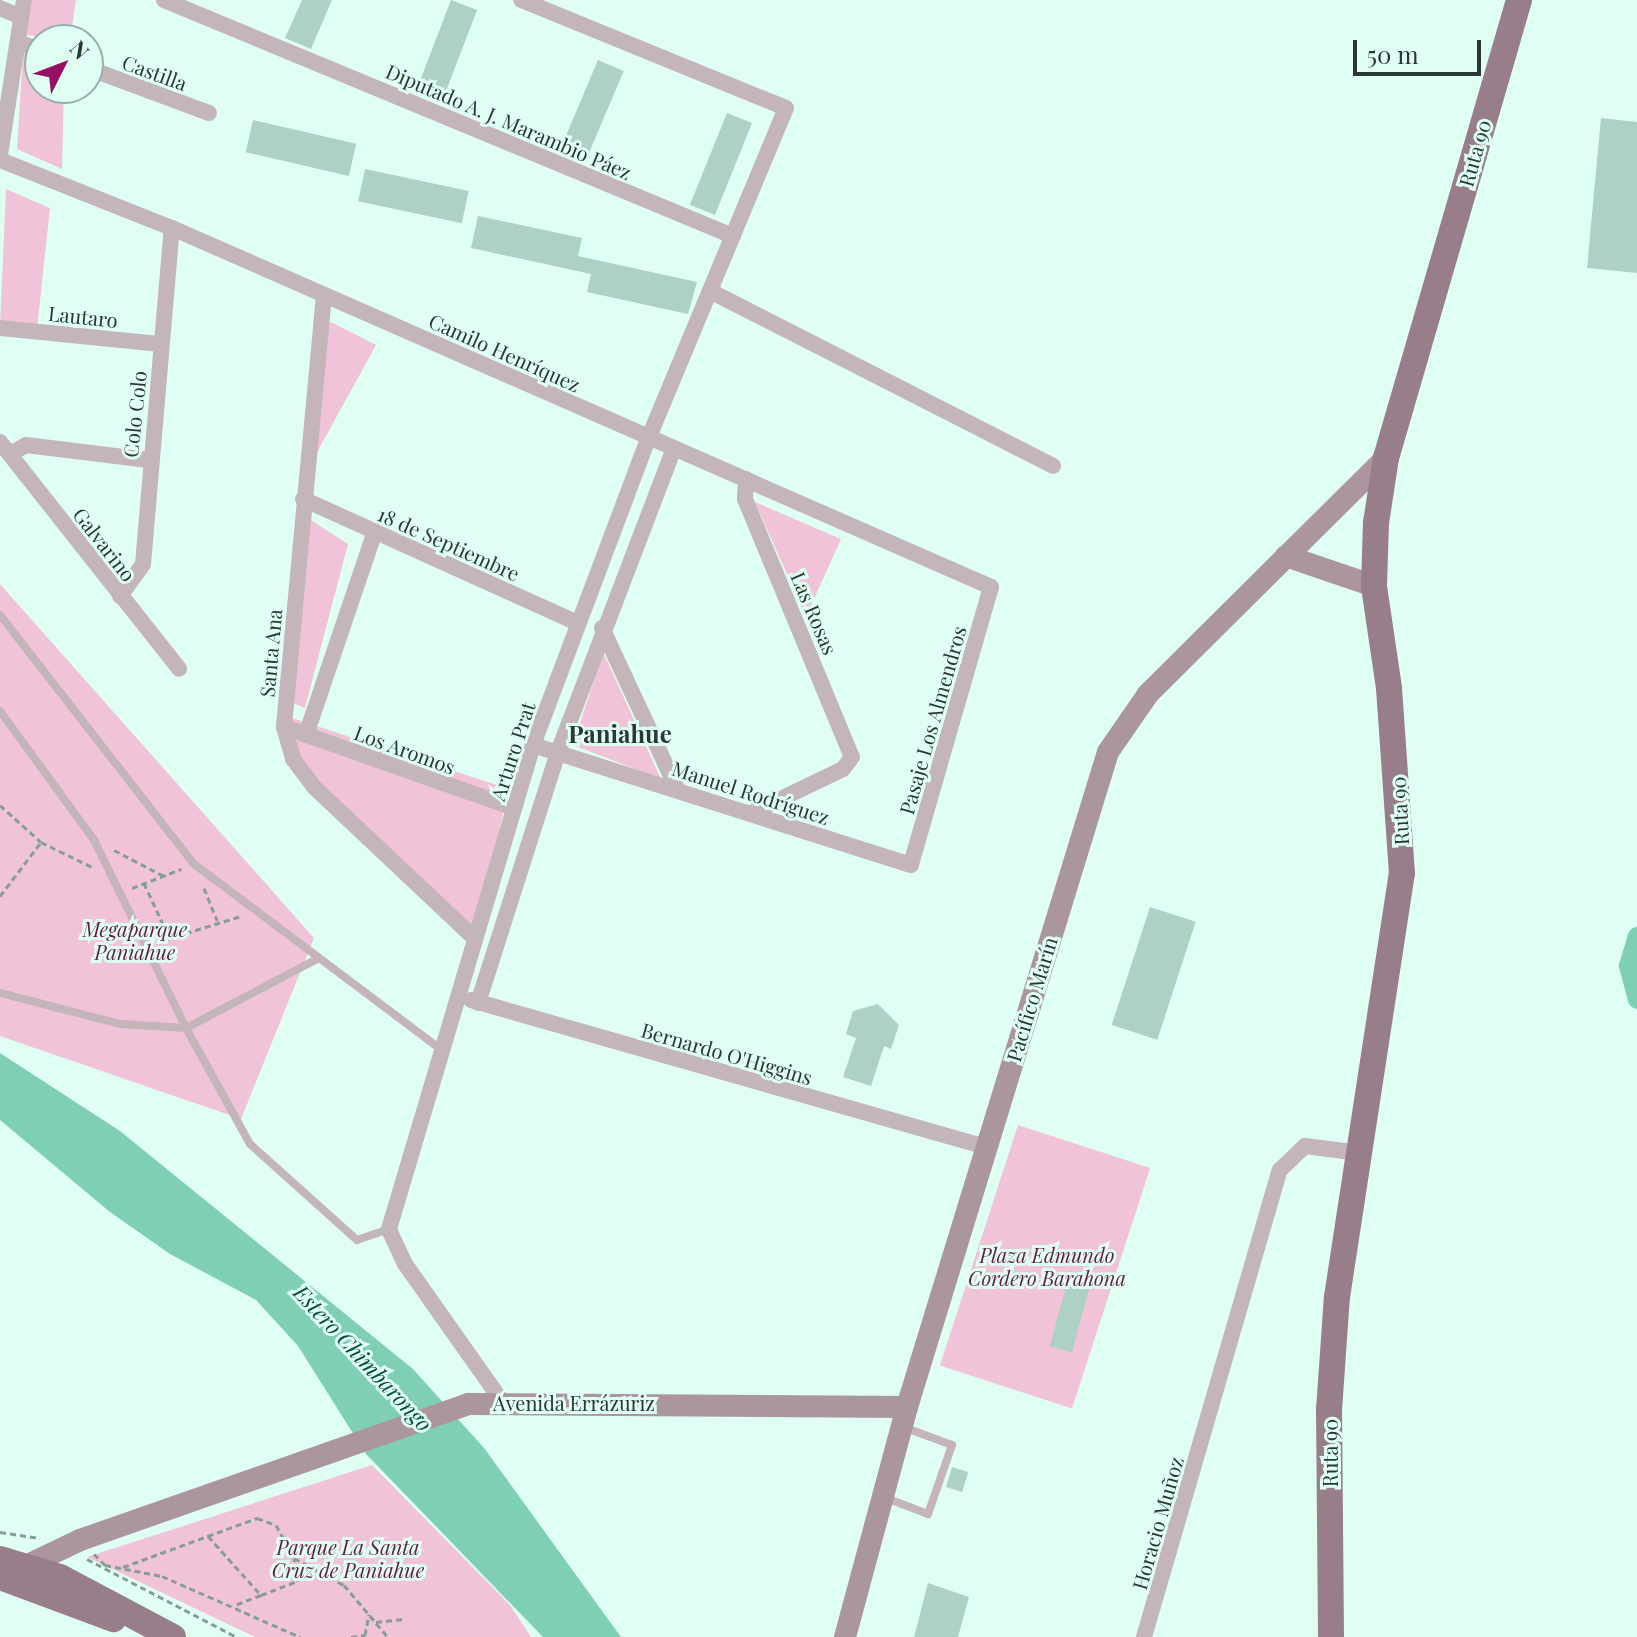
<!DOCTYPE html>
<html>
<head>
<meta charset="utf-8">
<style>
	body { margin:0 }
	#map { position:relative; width:1637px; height:1637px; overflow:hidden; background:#e0fff3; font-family:"Playfair Display",serif }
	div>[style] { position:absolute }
	.green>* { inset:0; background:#f1c3d8; transform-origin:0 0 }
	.water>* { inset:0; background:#7ecfb5 }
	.canal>* { height:18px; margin:-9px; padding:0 9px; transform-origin:9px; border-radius:9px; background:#7ecfb5 }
	.building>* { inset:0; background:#add2c5; transform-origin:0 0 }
	.path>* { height:3px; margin-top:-1.5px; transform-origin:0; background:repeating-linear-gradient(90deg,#869d95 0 6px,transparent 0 10px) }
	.lane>* { height:8px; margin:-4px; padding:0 4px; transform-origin:4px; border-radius:4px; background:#c4b5bb }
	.street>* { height:16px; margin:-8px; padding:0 8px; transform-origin:8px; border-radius:8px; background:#c4b5bb }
	.secondary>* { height:22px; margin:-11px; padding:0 11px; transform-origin:11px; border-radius:11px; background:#ab959e }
	.primary>* { height:26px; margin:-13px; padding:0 13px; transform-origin:13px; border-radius:13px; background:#987d8a }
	span { translate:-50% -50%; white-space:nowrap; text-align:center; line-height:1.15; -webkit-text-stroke:6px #e0fff3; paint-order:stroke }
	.street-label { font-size:20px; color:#293833 }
	.park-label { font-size:20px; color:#671b47; font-style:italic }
	.water-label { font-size:22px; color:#064e3d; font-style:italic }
	.quarter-label { font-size:24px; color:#293833; font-weight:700 }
	.north { position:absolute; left:24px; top:24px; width:80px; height:80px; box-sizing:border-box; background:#e0fff3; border:2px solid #97afa6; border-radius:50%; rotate:48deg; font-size:22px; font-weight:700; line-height:32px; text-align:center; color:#293833 }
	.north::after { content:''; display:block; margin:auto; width:28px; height:36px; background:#971065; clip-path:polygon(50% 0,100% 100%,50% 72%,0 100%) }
	.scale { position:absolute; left:1353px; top:40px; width:128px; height:36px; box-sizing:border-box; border:4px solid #293833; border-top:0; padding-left:10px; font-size:24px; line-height:28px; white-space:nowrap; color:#293833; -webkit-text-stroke:6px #e0fff3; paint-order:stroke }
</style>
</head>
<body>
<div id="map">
	<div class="green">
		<i style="clip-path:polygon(27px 0,76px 0,70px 40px,25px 35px)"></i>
		<i style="clip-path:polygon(23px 53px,40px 59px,40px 88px,64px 88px,62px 169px,17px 149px)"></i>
		<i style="clip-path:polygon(6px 189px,50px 208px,37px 329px,0 325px)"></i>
		<i style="clip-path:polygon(331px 322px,376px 345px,315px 456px,318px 332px)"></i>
		<i style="clip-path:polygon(755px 502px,841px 539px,806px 617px)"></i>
		<i style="clip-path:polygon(311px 520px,348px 544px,305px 708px,293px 703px)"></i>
		<i style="clip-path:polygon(0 584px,314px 938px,241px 1119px,0 1036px)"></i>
		<i style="clip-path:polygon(603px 652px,661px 779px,573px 745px)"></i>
		<i style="clip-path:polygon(280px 714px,509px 789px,474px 938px,315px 788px)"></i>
		<i style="left:1018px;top:1125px;width:139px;height:253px;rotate:18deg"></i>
		<i style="clip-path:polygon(372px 1465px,510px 1605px,531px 1637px,255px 1637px,87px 1557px)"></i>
	</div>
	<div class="water">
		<i style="clip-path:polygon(0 1053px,120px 1131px,413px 1369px,484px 1448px,621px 1637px,543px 1637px,366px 1454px,298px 1346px,256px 1300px,170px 1254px,110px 1212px,0 1120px)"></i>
	</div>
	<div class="canal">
		<i style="left:1637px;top:936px;width:31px;rotate:107deg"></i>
		<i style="left:1628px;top:966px;width:35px;rotate:75deg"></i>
	</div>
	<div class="building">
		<i style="clip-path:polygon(302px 0,332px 0,311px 49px,285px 38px)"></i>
		<i style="left:451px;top:0;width:28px;height:98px;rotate:21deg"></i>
		<i style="left:598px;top:60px;width:28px;height:99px;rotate:23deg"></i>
		<i style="left:727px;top:113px;width:27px;height:99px;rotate:22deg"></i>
		<i style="clip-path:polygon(1601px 118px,1637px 122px,1637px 273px,1587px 268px)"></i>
		<i style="left:253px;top:120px;width:106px;height:33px;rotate:13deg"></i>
		<i style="left:365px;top:169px;width:106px;height:33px;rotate:12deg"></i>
		<i style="clip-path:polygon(478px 216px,582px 238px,578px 256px,697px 282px,688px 314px,587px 292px,591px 274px,471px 248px)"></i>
		<i style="left:1150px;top:907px;width:48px;height:124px;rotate:18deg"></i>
		<i style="clip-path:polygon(878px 1004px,899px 1025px,891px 1049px,884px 1046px,871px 1086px,843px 1077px,856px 1038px,846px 1034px,853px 1011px)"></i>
		<i style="left:1070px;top:1271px;width:23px;height:78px;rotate:15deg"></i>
		<i style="left:952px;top:1467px;width:17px;height:21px;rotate:17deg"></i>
		<i style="clip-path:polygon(928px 1583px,969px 1597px,958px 1637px,914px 1637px)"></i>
	</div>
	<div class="path">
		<i style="left:0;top:805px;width:55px;rotate:42.1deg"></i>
		<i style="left:41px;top:842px;width:59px;rotate:26.1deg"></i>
		<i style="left:114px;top:850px;width:56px;rotate:27.5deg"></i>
		<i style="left:144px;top:883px;width:60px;rotate:65.2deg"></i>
		<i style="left:132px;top:888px;width:53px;rotate:-21.2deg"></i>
		<i style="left:204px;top:888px;width:35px;rotate:68deg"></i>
		<i style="left:0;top:896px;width:68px;rotate:-52.8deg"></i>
		<i style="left:157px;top:942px;width:88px;rotate:-17.2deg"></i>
		<i style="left:0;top:1532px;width:40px;rotate:8.5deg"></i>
		<i style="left:208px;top:1536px;width:79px;rotate:48.1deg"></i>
		<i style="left:261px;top:1595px;width:30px;rotate:159deg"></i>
		<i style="left:94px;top:1554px;width:16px;rotate:45deg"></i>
		<i style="left:105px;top:1565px;width:58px;rotate:10.9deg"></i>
		<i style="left:162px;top:1576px;width:151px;rotate:23.8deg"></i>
		<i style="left:87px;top:1559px;width:169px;rotate:27.5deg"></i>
		<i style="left:123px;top:1567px;width:143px;rotate:-20.1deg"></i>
		<i style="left:257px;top:1518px;width:20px;rotate:20deg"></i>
		<i style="left:276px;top:1525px;width:38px;rotate:61deg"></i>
		<i style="left:294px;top:1558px;width:57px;rotate:28.4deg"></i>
		<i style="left:344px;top:1585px;width:68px;rotate:49.8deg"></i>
		<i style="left:261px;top:1595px;width:40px;rotate:-21deg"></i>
		<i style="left:298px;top:1581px;width:23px;rotate:-100deg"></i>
		<i style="left:376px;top:1622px;width:28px;rotate:-6deg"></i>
		<i style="left:351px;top:1637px;width:14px;rotate:-8deg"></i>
		<i style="left:365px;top:1635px;width:21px;rotate:-79deg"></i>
	</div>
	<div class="lane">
		<i style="left:0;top:615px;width:316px;rotate:52.1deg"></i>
		<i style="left:194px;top:864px;width:308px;rotate:36.9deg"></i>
		<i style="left:0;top:711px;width:160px;rotate:53.9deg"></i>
		<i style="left:94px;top:840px;width:209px;rotate:63.9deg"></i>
		<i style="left:186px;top:1028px;width:66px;rotate:-176.5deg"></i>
		<i style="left:120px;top:1024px;width:124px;rotate:-165.5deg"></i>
		<i style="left:319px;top:958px;width:150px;rotate:152.2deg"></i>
		<i style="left:186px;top:1028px;width:132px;rotate:61.1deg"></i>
		<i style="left:250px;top:1144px;width:144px;rotate:41.9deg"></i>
		<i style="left:357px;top:1240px;width:34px;rotate:-19deg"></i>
		<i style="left:886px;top:1498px;width:45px;rotate:20.9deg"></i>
		<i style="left:928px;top:1514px;width:73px;rotate:-70.8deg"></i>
		<i style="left:952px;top:1445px;width:52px;rotate:-159.8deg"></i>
	</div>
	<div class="street">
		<i style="left:164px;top:0;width:616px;rotate:22.53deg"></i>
		<i style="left:0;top:8px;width:23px;rotate:23deg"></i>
		<i style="left:18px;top:42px;width:23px;rotate:20deg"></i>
		<i style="left:88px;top:68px;width:129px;rotate:20.4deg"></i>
		<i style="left:0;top:155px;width:157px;rotate:-81.2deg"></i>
		<i style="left:0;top:160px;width:185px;rotate:21.6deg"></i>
		<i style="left:172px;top:228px;width:894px;rotate:23.67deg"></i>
		<i style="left:991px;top:587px;width:289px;rotate:106.1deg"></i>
		<i style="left:911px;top:865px;width:397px;rotate:-162.4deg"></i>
		<i style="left:710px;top:291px;width:385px;rotate:27deg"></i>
		<i style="left:324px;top:295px;width:434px;rotate:95.3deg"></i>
		<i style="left:284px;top:727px;width:33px;rotate:74deg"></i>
		<i style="left:293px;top:759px;width:36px;rotate:53deg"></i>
		<i style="left:315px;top:788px;width:219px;rotate:43.3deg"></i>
		<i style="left:0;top:328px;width:162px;rotate:5.7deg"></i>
		<i style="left:0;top:442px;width:289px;rotate:51.7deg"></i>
		<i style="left:10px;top:454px;width:18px;rotate:-29deg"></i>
		<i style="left:26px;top:445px;width:123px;rotate:7deg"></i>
		<i style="left:746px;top:479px;width:20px;rotate:93deg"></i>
		<i style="left:745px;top:499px;width:279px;rotate:67.5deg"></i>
		<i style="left:852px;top:757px;width:15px;rotate:127deg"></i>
		<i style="left:843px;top:769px;width:102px;rotate:154.4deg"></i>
		<i style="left:303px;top:499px;width:301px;rotate:24.3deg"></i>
		<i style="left:120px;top:596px;width:39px;rotate:-54deg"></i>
		<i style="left:143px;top:564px;width:337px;rotate:-85.1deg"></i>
		<i style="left:602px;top:628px;width:178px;rotate:65deg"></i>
		<i style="left:284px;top:727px;width:244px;rotate:19.4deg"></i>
		<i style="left:306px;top:735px;width:215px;rotate:-71.3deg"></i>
		<i style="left:471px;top:1000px;width:536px;rotate:15.93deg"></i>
		<i style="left:478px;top:1003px;width:263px;rotate:-72.3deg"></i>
		<i style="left:558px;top:752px;width:325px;rotate:-69.1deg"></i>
		<i style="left:501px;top:1400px;width:166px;rotate:-125.2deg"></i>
		<i style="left:405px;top:1264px;width:38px;rotate:-115deg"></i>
		<i style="left:389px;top:1229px;width:505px;rotate:-73.43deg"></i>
		<i style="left:533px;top:745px;width:329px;rotate:-69.4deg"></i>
		<i style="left:649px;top:437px;width:356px;rotate:-67.4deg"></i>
		<i style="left:786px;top:108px;width:286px;rotate:-157.8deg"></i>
		<i style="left:1144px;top:1637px;width:486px;rotate:-73.8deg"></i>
		<i style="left:1280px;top:1170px;width:35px;rotate:-44deg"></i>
		<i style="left:1305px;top:1146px;width:55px;rotate:7.3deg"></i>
	</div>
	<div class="secondary">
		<i style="left:1286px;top:556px;width:93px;rotate:18.8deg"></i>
		<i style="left:30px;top:1564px;width:55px;rotate:-25.6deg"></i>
		<i style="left:80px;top:1540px;width:412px;rotate:-19.3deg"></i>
		<i style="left:469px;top:1404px;width:438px;rotate:0.4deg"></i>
		<i style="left:845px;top:1637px;width:238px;rotate:-74.9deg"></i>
		<i style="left:907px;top:1407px;width:685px;rotate:-72.94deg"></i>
		<i style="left:1108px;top:752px;width:70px;rotate:-55.4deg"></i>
		<i style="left:1148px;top:694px;width:335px;rotate:-44.8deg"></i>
	</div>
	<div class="primary">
		<i style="left:0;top:1559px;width:63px;rotate:16.7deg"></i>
		<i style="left:60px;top:1577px;width:128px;rotate:28deg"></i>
		<i style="left:0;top:1577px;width:121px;rotate:20.4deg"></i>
		<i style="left:1331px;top:1637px;width:227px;rotate:-90.5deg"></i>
		<i style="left:1329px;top:1410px;width:113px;rotate:-86deg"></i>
		<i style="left:1337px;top:1297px;width:428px;rotate:-81.3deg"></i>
		<i style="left:1402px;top:874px;width:186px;rotate:-94deg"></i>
		<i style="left:1389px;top:688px;width:103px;rotate:-98.4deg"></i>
		<i style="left:1374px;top:586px;width:63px;rotate:-88.2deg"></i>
		<i style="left:1376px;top:523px;width:66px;rotate:-81.3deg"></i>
		<i style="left:1386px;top:458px;width:477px;rotate:-73.8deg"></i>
	</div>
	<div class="street-label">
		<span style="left:155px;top:72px;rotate:20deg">Castilla</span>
		<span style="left:509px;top:121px;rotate:23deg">Diputado A. J. Marambio Páez</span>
		<span style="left:1474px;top:153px;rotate:-74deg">Ruta 90</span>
		<span style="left:83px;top:316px;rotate:6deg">Lautaro</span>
		<span style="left:505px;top:352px;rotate:24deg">Camilo Henríquez</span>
		<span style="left:134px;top:414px;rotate:-84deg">Colo Colo</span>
		<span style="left:449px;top:543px;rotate:24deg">18 de Septiembre</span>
		<span style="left:105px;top:544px;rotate:52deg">Galvarino</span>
		<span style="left:815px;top:613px;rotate:67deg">Las Rosas</span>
		<span style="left:270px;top:653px;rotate:-85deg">Santa Ana</span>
		<span style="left:932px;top:720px;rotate:-74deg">Pasaje Los Almendros</span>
		<span style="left:405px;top:749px;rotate:20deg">Los Aromos</span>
		<span style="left:512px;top:751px;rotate:-72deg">Arturo Prat</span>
		<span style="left:751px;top:792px;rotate:18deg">Manuel Rodríguez</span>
		<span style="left:1399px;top:811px;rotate:-93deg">Ruta 90</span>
		<span style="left:1031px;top:999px;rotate:-73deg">Pacífico Marín</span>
		<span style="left:727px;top:1053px;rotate:16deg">Bernardo O'Higgins</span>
		<span style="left:574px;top:1402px">Avenida Errázuriz</span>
		<span style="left:1329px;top:1453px;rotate:-90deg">Ruta 90</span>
		<span style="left:1157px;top:1523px;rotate:-74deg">Horacio Muñoz</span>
	</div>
	<div class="park-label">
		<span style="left:135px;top:940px">Megaparque<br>Paniahue</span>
		<span style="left:1047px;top:1266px">Plaza Edmundo<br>Cordero Barahona</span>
		<span style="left:348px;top:1558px">Parque La Santa<br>Cruz de Paniahue</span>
	</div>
	<div class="water-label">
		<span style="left:363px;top:1358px;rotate:47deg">Estero Chimbarongo</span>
	</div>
	<div class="quarter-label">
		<span style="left:620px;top:734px">Paniahue</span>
	</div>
	<div class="north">N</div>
	<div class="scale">50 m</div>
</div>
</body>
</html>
